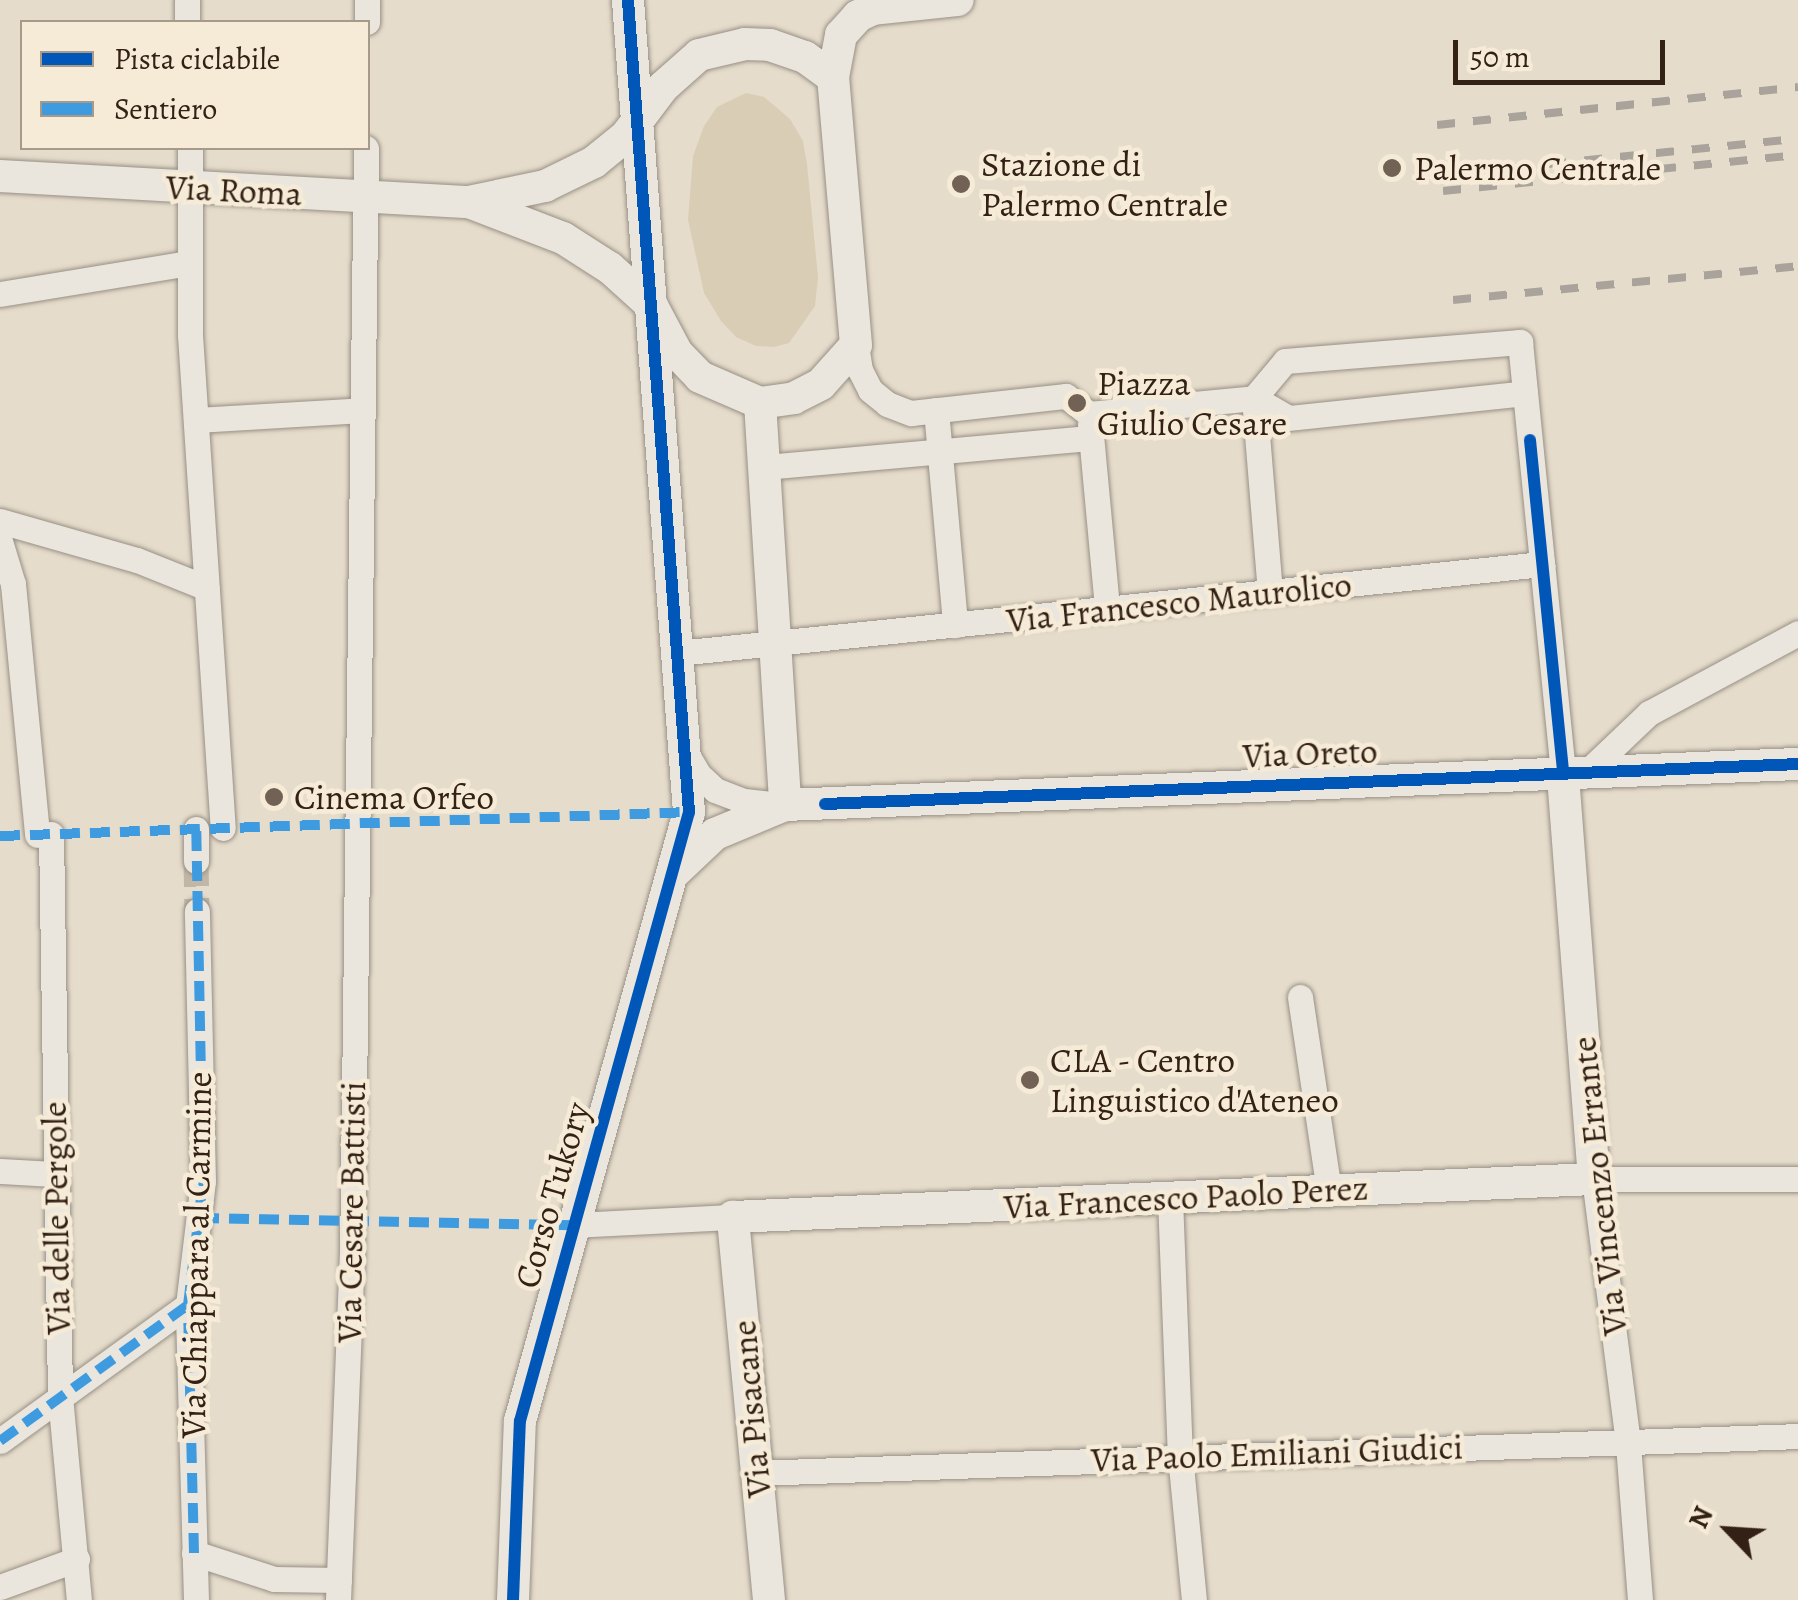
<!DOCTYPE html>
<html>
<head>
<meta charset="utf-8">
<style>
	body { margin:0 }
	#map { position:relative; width:1798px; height:1600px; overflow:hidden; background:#e6dccb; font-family:Alegreya,serif }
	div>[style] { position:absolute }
	.green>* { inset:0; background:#dacdb5 }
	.minor-tunnel>* { height:25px; margin-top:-12.5px; transform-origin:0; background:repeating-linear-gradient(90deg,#c2b7a7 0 25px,transparent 0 37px) }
	.roads { filter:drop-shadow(0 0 2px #979085) drop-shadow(0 0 2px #979085) }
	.minor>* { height:25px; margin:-12.5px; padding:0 12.5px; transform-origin:12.5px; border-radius:12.5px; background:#ebe6dd }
	.tertiary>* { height:32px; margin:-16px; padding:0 16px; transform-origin:16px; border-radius:16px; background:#ebe6dd }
	.rail>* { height:8px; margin-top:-4px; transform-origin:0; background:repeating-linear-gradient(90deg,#a9a39b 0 18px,transparent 0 36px) }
	.quiet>* { height:10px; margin-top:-5px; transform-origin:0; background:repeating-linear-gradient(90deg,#3e9bdf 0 20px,transparent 0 30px) }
	.cycleway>* { height:12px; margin:-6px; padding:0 6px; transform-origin:6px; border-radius:6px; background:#0057b8 }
	.dots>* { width:28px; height:28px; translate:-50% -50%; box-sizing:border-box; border:5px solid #f6ebd6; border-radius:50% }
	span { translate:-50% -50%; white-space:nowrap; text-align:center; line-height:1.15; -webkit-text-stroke:9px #f6ebd6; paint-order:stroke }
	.poi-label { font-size:35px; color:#332116 }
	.left { translate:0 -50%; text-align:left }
	.street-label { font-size:35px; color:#332116 }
	.legend { position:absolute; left:20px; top:20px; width:350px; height:130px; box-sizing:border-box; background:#f6ebd6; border:2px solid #a89a89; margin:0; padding:12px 18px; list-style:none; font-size:30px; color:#332116 }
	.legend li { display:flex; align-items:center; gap:20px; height:50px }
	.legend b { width:50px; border:2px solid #a89a89 }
	.north { position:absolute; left:1678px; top:1480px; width:100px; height:100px; -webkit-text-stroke:8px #f6ebd6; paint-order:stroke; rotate:295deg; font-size:28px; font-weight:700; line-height:40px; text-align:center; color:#332116 }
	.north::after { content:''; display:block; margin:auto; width:35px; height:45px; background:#332116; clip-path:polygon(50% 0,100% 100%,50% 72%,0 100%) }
	.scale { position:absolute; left:1453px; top:40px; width:212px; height:45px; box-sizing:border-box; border:5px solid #332116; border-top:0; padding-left:12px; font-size:30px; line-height:35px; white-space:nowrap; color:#332116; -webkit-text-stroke:8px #f6ebd6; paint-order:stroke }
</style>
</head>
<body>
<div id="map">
	<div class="green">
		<i style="clip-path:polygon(746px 93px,764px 97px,790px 119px,803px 141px,807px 164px,818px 277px,815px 306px,789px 343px,774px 347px,756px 346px,736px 337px,721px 321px,704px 293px,688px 220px,693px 156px,704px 126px,717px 107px)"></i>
	</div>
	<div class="minor-tunnel">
		<i style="left:196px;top:861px;width:50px;rotate:88.9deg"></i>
	</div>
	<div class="roads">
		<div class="minor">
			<i style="left:187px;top:0;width:22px;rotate:90deg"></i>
			<i style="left:367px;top:22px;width:22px;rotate:-90deg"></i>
			<i style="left:190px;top:148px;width:187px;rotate:90deg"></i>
			<i style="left:190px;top:335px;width:494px;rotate:86.2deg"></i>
			<i style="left:0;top:294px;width:192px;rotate:-9.3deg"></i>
			<i style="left:856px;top:345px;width:25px;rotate:81deg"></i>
			<i style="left:860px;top:370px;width:22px;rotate:63deg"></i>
			<i style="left:870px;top:390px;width:22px;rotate:39deg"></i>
			<i style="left:887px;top:404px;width:26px;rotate:21deg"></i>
			<i style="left:911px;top:413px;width:156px;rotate:-6.3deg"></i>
			<i style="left:1066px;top:396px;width:29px;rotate:38deg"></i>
			<i style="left:1089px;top:414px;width:166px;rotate:-5.5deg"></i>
			<i style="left:1254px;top:398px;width:48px;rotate:-50deg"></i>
			<i style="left:1285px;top:361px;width:236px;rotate:-4.6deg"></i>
			<i style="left:1520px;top:342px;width:432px;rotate:84.3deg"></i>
			<i style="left:1254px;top:398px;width:39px;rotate:30deg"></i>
			<i style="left:1288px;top:418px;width:238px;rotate:-6deg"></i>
			<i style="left:1254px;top:398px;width:195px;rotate:85.3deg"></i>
			<i style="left:936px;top:410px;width:216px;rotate:84.9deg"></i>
			<i style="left:196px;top:420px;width:167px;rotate:-3.4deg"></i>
			<i style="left:1090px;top:424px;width:186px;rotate:84.7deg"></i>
			<i style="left:765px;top:467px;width:327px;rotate:-5.1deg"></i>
			<i style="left:0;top:521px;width:142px;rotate:15.9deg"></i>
			<i style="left:137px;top:560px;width:75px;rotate:21.8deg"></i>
			<i style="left:0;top:541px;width:45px;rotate:73.2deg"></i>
			<i style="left:13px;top:584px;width:252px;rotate:84.5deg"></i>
			<i style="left:678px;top:653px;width:869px;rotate:-5.88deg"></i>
			<i style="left:685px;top:751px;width:28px;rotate:60deg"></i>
			<i style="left:699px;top:775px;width:22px;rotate:43deg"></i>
			<i style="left:715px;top:790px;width:31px;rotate:21deg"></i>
			<i style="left:744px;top:801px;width:39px;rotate:6deg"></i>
			<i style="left:1588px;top:771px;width:84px;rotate:-43.6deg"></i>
			<i style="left:1649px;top:713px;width:169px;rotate:-28.2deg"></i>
			<i style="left:196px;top:829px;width:32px;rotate:90deg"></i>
			<i style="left:51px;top:834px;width:562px;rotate:89.08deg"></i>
			<i style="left:60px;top:1396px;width:205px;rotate:84.7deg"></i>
			<i style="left:1300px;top:997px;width:195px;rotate:81.5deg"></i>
			<i style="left:0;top:1171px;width:54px;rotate:3.2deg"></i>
			<i style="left:1170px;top:1198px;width:257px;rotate:87.8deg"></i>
			<i style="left:1180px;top:1455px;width:146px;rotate:84.5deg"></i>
			<i style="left:574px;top:1225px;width:159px;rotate:-2.9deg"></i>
			<i style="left:0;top:1441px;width:232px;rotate:-35.9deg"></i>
			<i style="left:756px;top:1473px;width:1043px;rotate:-2.03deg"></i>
			<i style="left:194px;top:1553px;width:84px;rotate:18deg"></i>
			<i style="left:274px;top:1579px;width:65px;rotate:0.9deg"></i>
			<i style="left:0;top:1587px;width:82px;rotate:-20deg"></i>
			<i style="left:196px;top:1600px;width:295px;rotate:-91.6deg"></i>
			<i style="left:188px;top:1305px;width:125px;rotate:-83.1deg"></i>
			<i style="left:203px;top:1181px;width:270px;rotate:-91.3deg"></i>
			<i style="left:338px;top:1600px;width:344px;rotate:-87.7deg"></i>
			<i style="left:352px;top:1256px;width:1108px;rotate:-89.28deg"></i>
			<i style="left:1640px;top:1600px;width:157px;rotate:-94.4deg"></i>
			<i style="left:1628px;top:1443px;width:266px;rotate:-97.3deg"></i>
			<i style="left:1594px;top:1179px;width:204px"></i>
		</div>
		<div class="tertiary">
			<i style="left:0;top:176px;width:470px;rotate:3.2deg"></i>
			<i style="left:469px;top:202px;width:78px;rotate:-11.9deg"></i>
			<i style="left:545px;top:186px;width:55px;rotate:-26.1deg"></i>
			<i style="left:594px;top:162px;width:41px;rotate:-39.1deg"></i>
			<i style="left:626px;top:136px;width:61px;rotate:-52.9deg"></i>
			<i style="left:663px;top:87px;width:48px;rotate:-41.6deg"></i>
			<i style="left:699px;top:55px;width:47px;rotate:-13.4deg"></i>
			<i style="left:745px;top:44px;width:25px;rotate:2deg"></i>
			<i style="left:770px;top:45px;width:37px;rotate:19deg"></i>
			<i style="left:805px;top:57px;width:34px;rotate:36deg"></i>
			<i style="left:469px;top:202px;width:101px;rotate:21deg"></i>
			<i style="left:563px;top:238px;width:56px;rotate:32.6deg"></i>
			<i style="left:610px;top:268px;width:57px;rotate:42.1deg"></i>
			<i style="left:652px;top:306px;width:53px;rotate:62deg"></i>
			<i style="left:677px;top:353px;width:33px;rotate:46deg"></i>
			<i style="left:700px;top:377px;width:65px;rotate:23.4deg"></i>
			<i style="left:760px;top:403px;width:34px;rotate:-8deg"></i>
			<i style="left:794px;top:398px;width:30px;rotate:-27deg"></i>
			<i style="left:821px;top:384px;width:52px;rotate:-48.1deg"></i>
			<i style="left:856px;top:345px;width:269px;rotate:-94.9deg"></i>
			<i style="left:833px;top:77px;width:43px;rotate:-79.2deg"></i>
			<i style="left:841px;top:35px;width:25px;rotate:-48deg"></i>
			<i style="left:858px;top:16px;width:17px;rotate:-25deg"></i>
			<i style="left:873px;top:9px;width:85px;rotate:-6deg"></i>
			<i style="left:760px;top:403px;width:403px;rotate:86.4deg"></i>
			<i style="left:675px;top:872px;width:55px;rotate:-43.5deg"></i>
			<i style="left:715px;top:834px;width:76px;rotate:-22.5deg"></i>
			<i style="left:785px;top:805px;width:1014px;rotate:-2.32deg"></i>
			<i style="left:513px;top:1600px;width:179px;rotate:-87.8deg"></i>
			<i style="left:520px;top:1421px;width:632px;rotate:-74.49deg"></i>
			<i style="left:689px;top:812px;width:814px;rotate:-94.3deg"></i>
			<i style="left:769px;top:1600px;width:385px;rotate:-95.4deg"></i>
			<i style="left:733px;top:1217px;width:862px;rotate:-2.53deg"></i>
			<i style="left:1594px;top:1179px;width:408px;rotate:-94.4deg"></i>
		</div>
	</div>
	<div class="rail">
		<i style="left:1437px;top:125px;width:363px;rotate:-6deg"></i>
		<i style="left:1441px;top:175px;width:359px;rotate:-5.8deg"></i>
		<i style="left:1443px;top:191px;width:357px;rotate:-5.8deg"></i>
		<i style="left:1453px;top:300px;width:347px;rotate:-5.6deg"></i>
	</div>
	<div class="quiet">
		<i style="left:0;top:836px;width:689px;rotate:-1.99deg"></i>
		<i style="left:199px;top:1218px;width:375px;rotate:1.1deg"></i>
		<i style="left:0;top:1441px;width:232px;rotate:-35.9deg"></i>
		<i style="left:194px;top:1553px;width:248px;rotate:-91.4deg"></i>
		<i style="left:188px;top:1305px;width:125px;rotate:-83.1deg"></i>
		<i style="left:203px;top:1181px;width:352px;rotate:-91.1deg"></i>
	</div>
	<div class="cycleway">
		<i style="left:1530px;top:440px;width:334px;rotate:84.3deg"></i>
		<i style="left:825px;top:804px;width:974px;rotate:-2.35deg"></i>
		<i style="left:513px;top:1600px;width:179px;rotate:-87.8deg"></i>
		<i style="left:520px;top:1421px;width:632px;rotate:-74.49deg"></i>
		<i style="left:689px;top:812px;width:814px;rotate:-94.3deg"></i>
	</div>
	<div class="dots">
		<i style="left:1392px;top:168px;background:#726255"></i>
		<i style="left:961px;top:184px;background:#726255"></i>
		<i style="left:1077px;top:403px;background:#726255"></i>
		<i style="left:274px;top:797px;background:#726255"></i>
		<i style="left:1030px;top:1080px;background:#726255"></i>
	</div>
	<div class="poi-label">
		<span class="left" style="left:981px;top:184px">Stazione di<br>Palermo Centrale</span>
		<span class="left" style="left:1414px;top:168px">Palermo Centrale</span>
		<span class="left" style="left:1097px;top:403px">Piazza<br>Giulio Cesare</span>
		<span class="left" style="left:294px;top:797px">Cinema Orfeo</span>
		<span class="left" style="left:1050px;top:1080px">CLA - Centro<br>Linguistico d'Ateneo</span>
	</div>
	<div class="street-label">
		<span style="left:234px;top:190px;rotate:3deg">Via Roma</span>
		<span style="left:1179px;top:602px;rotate:-6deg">Via Francesco Maurolico</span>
		<span style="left:1310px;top:753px;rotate:-2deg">Via Oreto</span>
		<span style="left:1599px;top:1186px;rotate:-96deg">Via Vincenzo Errante</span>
		<span style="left:552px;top:1195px;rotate:-74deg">Corso Tukory</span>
		<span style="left:1186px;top:1197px;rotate:-3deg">Via Francesco Paolo Perez</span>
		<span style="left:351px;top:1212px;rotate:-89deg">Via Cesare Battisti</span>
		<span style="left:56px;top:1218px;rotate:-91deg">Via delle Pergole</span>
		<span style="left:196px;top:1255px;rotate:-89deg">Via Chiappara al Carmine</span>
		<span style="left:751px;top:1409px;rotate:-95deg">Via Pisacane</span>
		<span style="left:1277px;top:1453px;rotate:-2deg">Via Paolo Emiliani Giudici</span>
	</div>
	<ul class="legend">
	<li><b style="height:12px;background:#0057b8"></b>Pista ciclabile</li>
	<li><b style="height:12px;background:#3e9bdf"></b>Sentiero</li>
	</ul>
	<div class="north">N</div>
	<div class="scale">50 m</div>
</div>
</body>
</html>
